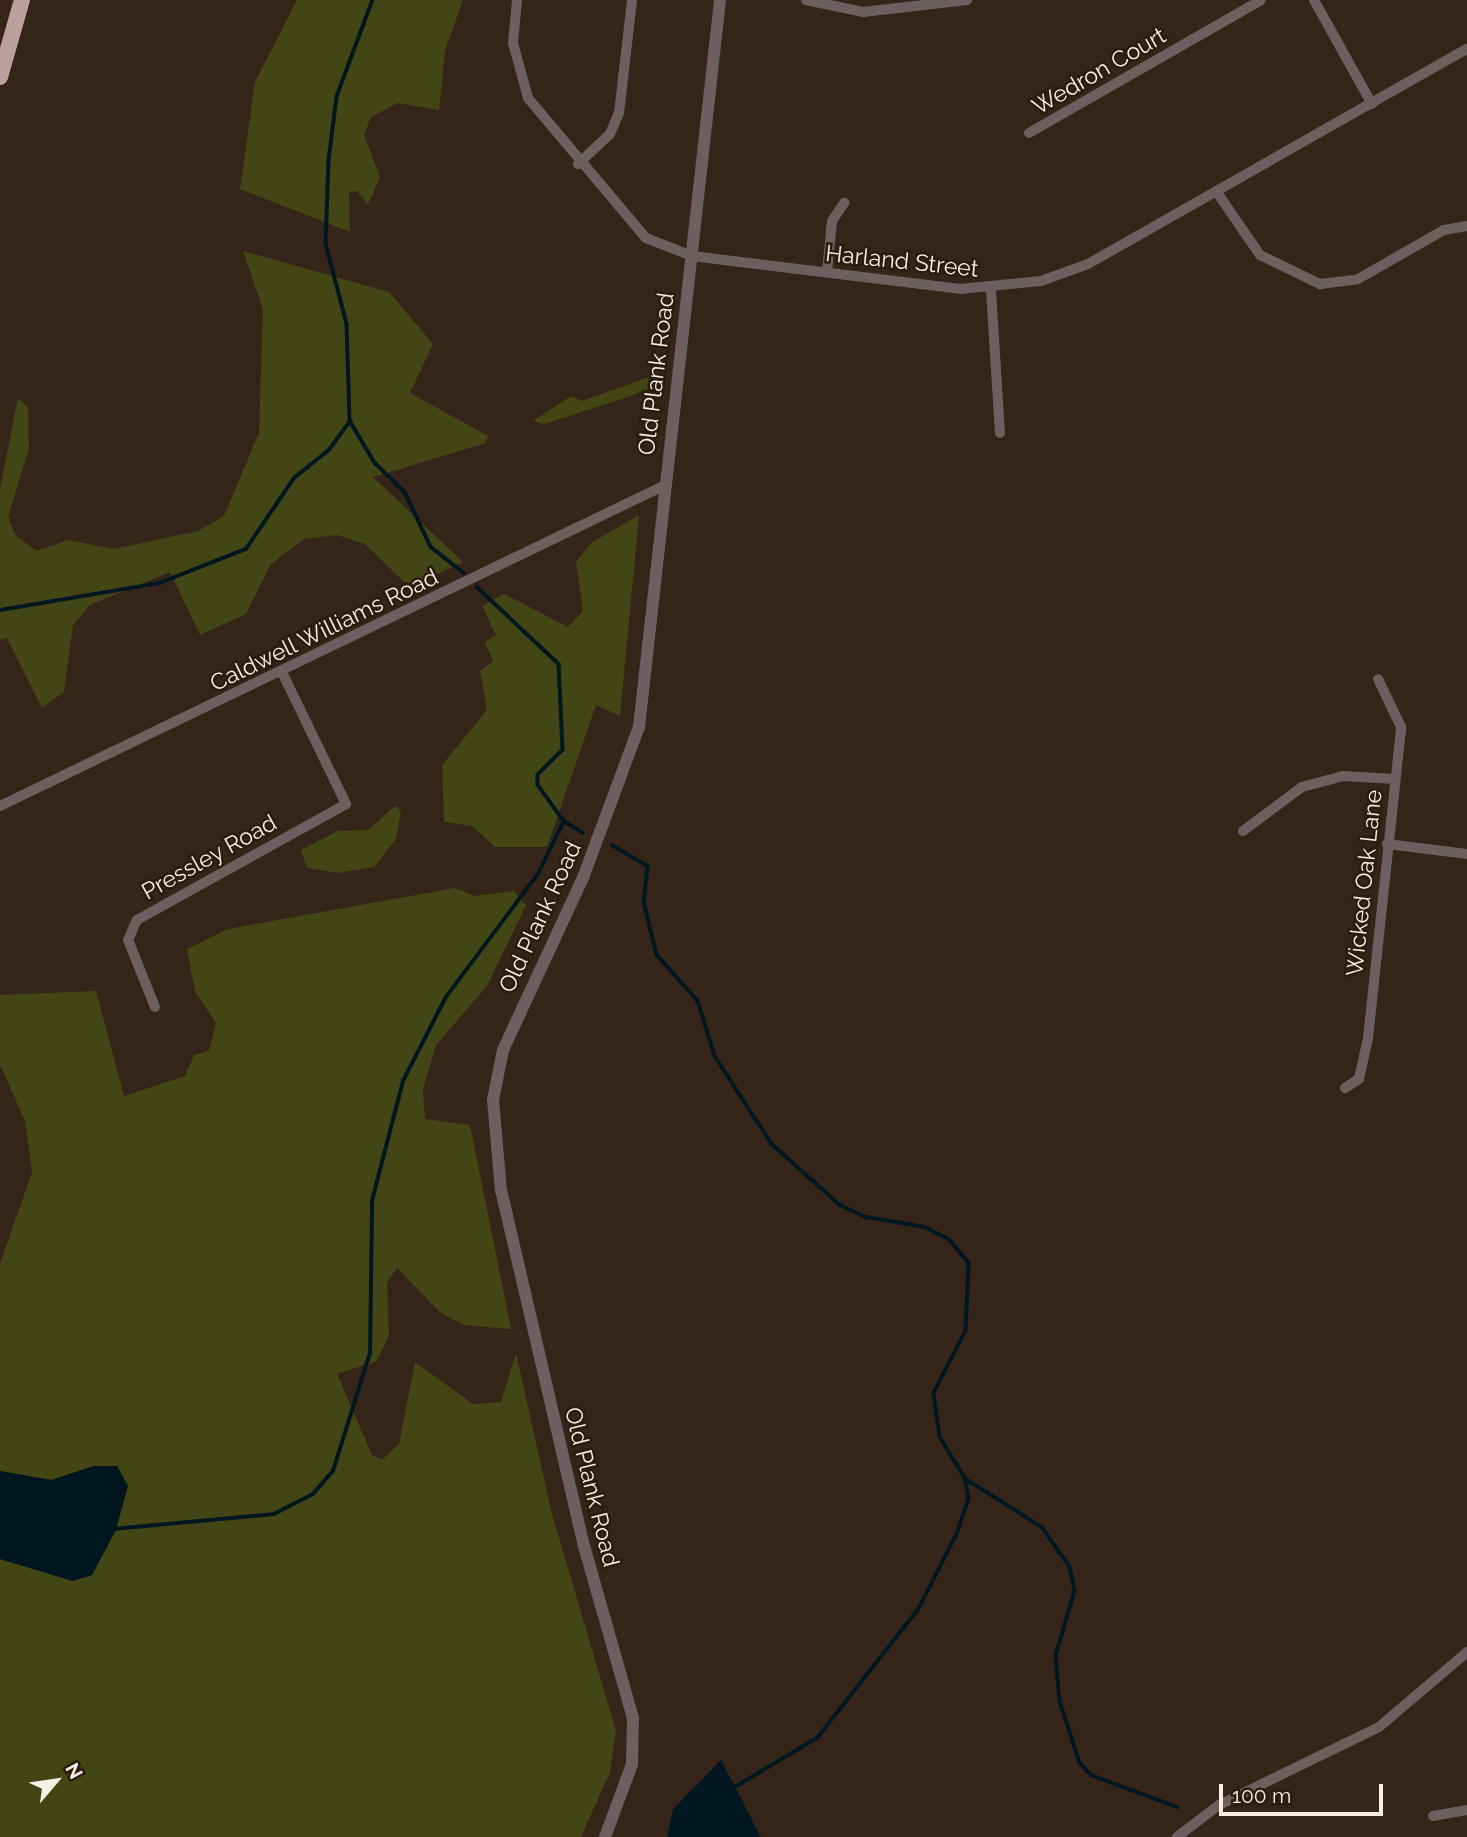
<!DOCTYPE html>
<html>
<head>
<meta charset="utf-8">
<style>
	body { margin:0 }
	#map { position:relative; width:1467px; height:1837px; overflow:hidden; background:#352518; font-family:Raleway,sans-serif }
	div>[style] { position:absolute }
	.green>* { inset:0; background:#424514 }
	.water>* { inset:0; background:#001720 }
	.stream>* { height:3.5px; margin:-1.75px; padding:0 1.75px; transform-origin:1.75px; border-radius:1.75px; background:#001720 }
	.minor>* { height:10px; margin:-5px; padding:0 5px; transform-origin:5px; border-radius:5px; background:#6b605f }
	.tertiary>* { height:12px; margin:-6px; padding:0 6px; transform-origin:6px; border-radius:6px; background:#6b605f }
	.trunk>* { height:16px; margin:-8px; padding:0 8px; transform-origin:8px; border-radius:8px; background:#baa09e }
	span { translate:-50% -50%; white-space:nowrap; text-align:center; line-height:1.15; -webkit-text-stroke:5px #2a1c0e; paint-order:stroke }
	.street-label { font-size:23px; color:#f9eee5 }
	.north { position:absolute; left:21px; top:1746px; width:70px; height:70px; -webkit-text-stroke:5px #2a1c0e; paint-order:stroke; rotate:61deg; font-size:19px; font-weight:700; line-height:28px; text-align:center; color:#f9eee5 }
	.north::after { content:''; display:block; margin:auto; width:24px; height:32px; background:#f9eee5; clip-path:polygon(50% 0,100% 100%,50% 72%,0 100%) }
	.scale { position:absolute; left:1219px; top:1784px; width:164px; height:32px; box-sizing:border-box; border:4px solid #f9eee5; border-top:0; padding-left:9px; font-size:21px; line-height:24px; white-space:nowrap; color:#f9eee5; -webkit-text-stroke:5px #2a1c0e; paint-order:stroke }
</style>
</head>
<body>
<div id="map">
	<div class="green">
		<i style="clip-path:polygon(297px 0,463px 0,445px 51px,439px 110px,398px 103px,371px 117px,364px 135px,380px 177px,368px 205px,357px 191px,349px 192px,350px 232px,240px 189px,255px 82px)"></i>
		<i style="clip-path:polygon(243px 251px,389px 292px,433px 344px,410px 393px,488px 436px,486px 443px,373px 477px,463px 562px,416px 584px,404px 582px,365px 544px,337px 535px,304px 539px,271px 564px,246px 614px,200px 635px,170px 572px,90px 605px,73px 625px,64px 692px,42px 708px,7px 638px,0 640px,0 489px,18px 398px,28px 408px,29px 448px,8px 517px,16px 536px,37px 551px,68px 540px,114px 549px,198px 531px,224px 516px,259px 433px,263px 309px)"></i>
		<i style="clip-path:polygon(649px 377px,648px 389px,628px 397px,545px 424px,533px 421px,571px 396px,582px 401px)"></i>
		<i style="clip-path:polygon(639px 515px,620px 716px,596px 705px,547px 847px,495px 847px,472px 826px,444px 822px,442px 765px,487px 710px,480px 671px,493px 661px,485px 642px,496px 635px,482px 606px,504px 594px,568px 627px,583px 611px,576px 562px,591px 543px)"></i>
		<i style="clip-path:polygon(395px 806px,401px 811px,396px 839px,374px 867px,338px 873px,307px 868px,301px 850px,338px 831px,368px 830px)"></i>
		<i style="clip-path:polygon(455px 888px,475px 896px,514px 891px,526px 905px,487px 986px,436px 1045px,423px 1089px,425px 1119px,470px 1125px,511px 1329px,464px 1325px,441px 1313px,397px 1268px,387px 1283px,389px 1335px,377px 1361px,337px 1374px,372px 1455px,382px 1460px,399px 1444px,415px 1362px,473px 1404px,501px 1402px,516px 1353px,552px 1514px,616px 1731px,610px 1772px,581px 1837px,0 1837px,0 1559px,72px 1581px,92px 1575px,114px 1531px,94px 1466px,52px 1480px,0 1471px,0 1264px,32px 1172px,25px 1121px,0 1065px,0 995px,96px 991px,124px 1096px,185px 1076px,194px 1055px,209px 1051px,216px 1023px,195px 992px,187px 949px,228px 929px)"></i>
	</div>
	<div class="water">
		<i style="clip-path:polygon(94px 1466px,117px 1466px,128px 1486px,116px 1530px,92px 1575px,73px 1581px,0 1559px,0 1471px,51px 1480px)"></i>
		<i style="clip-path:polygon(721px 1760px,761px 1837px,667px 1837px,673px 1809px)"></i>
	</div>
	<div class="stream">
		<i style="left:373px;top:0;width:103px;rotate:110.4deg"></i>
		<i style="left:337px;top:97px;width:64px;rotate:97.2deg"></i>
		<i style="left:329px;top:160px;width:84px;rotate:92deg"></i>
		<i style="left:326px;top:244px;width:83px;rotate:75.3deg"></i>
		<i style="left:347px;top:324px;width:97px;rotate:88.2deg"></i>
		<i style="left:350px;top:421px;width:49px;rotate:59.2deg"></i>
		<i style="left:375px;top:463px;width:42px;rotate:44deg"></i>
		<i style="left:405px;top:492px;width:61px;rotate:64.7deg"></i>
		<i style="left:431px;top:547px;width:42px;rotate:38.2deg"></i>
		<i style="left:477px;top:587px;width:112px;rotate:43.2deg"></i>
		<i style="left:559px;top:664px;width:86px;rotate:87.3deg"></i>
		<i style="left:563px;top:750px;width:35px;rotate:135deg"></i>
		<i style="left:538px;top:775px;width:10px;rotate:90deg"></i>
		<i style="left:538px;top:785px;width:44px;rotate:54.2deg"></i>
		<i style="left:564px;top:821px;width:22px;rotate:32deg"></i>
		<i style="left:0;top:610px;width:162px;rotate:-9.6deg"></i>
		<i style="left:160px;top:583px;width:92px;rotate:-21.6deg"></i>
		<i style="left:246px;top:549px;width:86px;rotate:-55.9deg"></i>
		<i style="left:294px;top:478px;width:45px;rotate:-38.7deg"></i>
		<i style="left:329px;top:450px;width:36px;rotate:-54deg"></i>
		<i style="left:612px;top:845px;width:42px;rotate:30.3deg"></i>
		<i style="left:648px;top:866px;width:36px;rotate:96deg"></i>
		<i style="left:644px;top:902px;width:55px;rotate:76.2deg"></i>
		<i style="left:657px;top:955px;width:62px;rotate:48.3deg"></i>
		<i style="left:698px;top:1001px;width:58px;rotate:72.8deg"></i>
		<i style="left:715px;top:1056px;width:105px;rotate:57.1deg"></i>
		<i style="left:772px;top:1144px;width:91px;rotate:41.9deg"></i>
		<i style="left:840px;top:1205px;width:29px;rotate:25deg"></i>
		<i style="left:866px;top:1217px;width:60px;rotate:9.6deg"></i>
		<i style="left:925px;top:1227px;width:27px;rotate:27deg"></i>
		<i style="left:949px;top:1239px;width:31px;rotate:50deg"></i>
		<i style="left:969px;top:1263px;width:68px;rotate:92.5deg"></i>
		<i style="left:966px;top:1331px;width:70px;rotate:117.3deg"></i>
		<i style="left:934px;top:1393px;width:44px;rotate:82.2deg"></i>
		<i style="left:940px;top:1437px;width:48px;rotate:58.6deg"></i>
		<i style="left:965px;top:1478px;width:21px;rotate:79deg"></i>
		<i style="left:969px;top:1499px;width:39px;rotate:109deg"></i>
		<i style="left:956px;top:1536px;width:82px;rotate:116.9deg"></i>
		<i style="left:919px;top:1609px;width:164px;rotate:128.1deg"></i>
		<i style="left:818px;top:1738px;width:98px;rotate:149.2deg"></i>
		<i style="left:966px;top:1479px;width:90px;rotate:32.3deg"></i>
		<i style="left:1042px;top:1527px;width:49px;rotate:55deg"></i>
		<i style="left:1070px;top:1567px;width:25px;rotate:78deg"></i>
		<i style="left:1075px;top:1591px;width:68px;rotate:106.3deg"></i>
		<i style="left:1056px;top:1656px;width:45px;rotate:84.9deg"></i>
		<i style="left:1060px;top:1701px;width:65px;rotate:72.1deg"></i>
		<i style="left:1080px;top:1763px;width:16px;rotate:47deg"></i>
		<i style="left:1091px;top:1775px;width:92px;rotate:20.4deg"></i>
		<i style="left:113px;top:1529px;width:162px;rotate:-5.3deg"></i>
		<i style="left:274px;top:1514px;width:44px;rotate:-27.1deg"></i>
		<i style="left:313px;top:1494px;width:30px;rotate:-49deg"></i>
		<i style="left:333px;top:1471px;width:124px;rotate:-72.6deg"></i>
		<i style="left:370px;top:1353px;width:152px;rotate:-89.2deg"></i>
		<i style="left:372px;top:1201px;width:124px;rotate:-75.5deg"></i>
		<i style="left:403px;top:1081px;width:94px;rotate:-62.9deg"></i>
		<i style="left:446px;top:997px;width:154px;rotate:-53.2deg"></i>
		<i style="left:538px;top:874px;width:59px;rotate:-63.9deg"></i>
	</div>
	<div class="minor">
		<i style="left:517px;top:0;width:43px;rotate:95.3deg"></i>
		<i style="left:513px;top:43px;width:57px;rotate:74.7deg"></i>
		<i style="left:528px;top:98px;width:183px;rotate:49.9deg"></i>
		<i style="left:646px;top:238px;width:49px;rotate:21.4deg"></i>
		<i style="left:692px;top:256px;width:270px;rotate:7deg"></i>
		<i style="left:960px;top:289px;width:81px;rotate:-5.6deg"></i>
		<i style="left:1041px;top:281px;width:50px;rotate:-19.9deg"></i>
		<i style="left:1088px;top:264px;width:436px;rotate:-29.6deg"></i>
		<i style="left:806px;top:0;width:58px;rotate:11.9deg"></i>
		<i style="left:863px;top:12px;width:105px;rotate:-6.6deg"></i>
		<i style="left:1314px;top:0;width:119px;rotate:60.9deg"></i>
		<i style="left:1029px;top:133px;width:267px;rotate:-29.8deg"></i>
		<i style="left:578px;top:164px;width:44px;rotate:-43.2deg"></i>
		<i style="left:610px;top:134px;width:23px;rotate:-67deg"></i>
		<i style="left:619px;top:113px;width:114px;rotate:-83.4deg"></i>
		<i style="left:1216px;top:191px;width:78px;rotate:55.5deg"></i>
		<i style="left:1260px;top:255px;width:67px;rotate:25.8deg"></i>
		<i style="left:1320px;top:284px;width:38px;rotate:-7deg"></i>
		<i style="left:1358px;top:279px;width:99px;rotate:-29.7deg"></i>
		<i style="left:1444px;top:230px;width:23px;rotate:-10deg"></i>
		<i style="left:827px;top:272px;width:51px;rotate:-84.4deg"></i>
		<i style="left:832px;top:221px;width:22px;rotate:-56deg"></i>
		<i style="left:991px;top:290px;width:143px;rotate:86.4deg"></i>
		<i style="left:0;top:806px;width:736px;rotate:-25.76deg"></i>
		<i style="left:1243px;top:831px;width:74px;rotate:-36.7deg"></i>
		<i style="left:1302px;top:787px;width:42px;rotate:-15deg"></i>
		<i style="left:1343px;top:776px;width:52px;rotate:3.3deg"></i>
		<i style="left:1387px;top:844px;width:81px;rotate:7.1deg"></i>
		<i style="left:155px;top:1007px;width:72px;rotate:-111.9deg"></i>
		<i style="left:128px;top:940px;width:22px;rotate:-66deg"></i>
		<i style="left:137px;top:920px;width:239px;rotate:-29deg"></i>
		<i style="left:346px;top:804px;width:147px;rotate:-115.9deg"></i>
		<i style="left:1345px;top:1088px;width:17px;rotate:-33deg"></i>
		<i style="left:1359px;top:1079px;width:42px;rotate:-77.6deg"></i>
		<i style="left:1368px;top:1038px;width:313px;rotate:-83.9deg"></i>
		<i style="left:1401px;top:727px;width:53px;rotate:-115.6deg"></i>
		<i style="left:1433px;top:1816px;width:35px;rotate:-10deg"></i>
		<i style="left:1177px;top:1837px;width:53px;rotate:-37.3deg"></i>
		<i style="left:1219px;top:1805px;width:178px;rotate:-26deg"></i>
		<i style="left:1379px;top:1727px;width:116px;rotate:-40.4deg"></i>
	</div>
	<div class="tertiary">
		<i style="left:605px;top:1837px;width:78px;rotate:-69.7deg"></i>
		<i style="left:632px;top:1764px;width:46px;rotate:-88.8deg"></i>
		<i style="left:633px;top:1718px;width:183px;rotate:-105.9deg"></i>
		<i style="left:583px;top:1542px;width:360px;rotate:-103.1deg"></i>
		<i style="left:501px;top:1191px;width:91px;rotate:-95deg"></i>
		<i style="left:493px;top:1100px;width:51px;rotate:-78.7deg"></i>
		<i style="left:503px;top:1050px;width:190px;rotate:-65.1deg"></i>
		<i style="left:583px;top:878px;width:161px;rotate:-69.7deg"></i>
		<i style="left:639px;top:727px;width:731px;rotate:-83.64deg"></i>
	</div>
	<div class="trunk">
		<i style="left:0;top:77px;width:80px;rotate:-74.1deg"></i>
	</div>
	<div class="street-label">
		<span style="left:1099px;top:71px;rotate:-30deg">Wedron Court</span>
		<span style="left:902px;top:261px;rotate:6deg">Harland Street</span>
		<span style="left:656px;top:374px;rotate:-83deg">Old Plank Road</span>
		<span style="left:324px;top:630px;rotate:-26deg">Caldwell Williams Road</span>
		<span style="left:209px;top:857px;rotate:-29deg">Pressley Road</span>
		<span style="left:1364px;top:883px;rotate:-84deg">Wicked Oak Lane</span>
		<span style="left:540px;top:917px;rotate:-65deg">Old Plank Road</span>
		<span style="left:592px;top:1487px;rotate:76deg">Old Plank Road</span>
	</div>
	<div class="north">N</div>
	<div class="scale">100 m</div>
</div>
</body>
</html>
